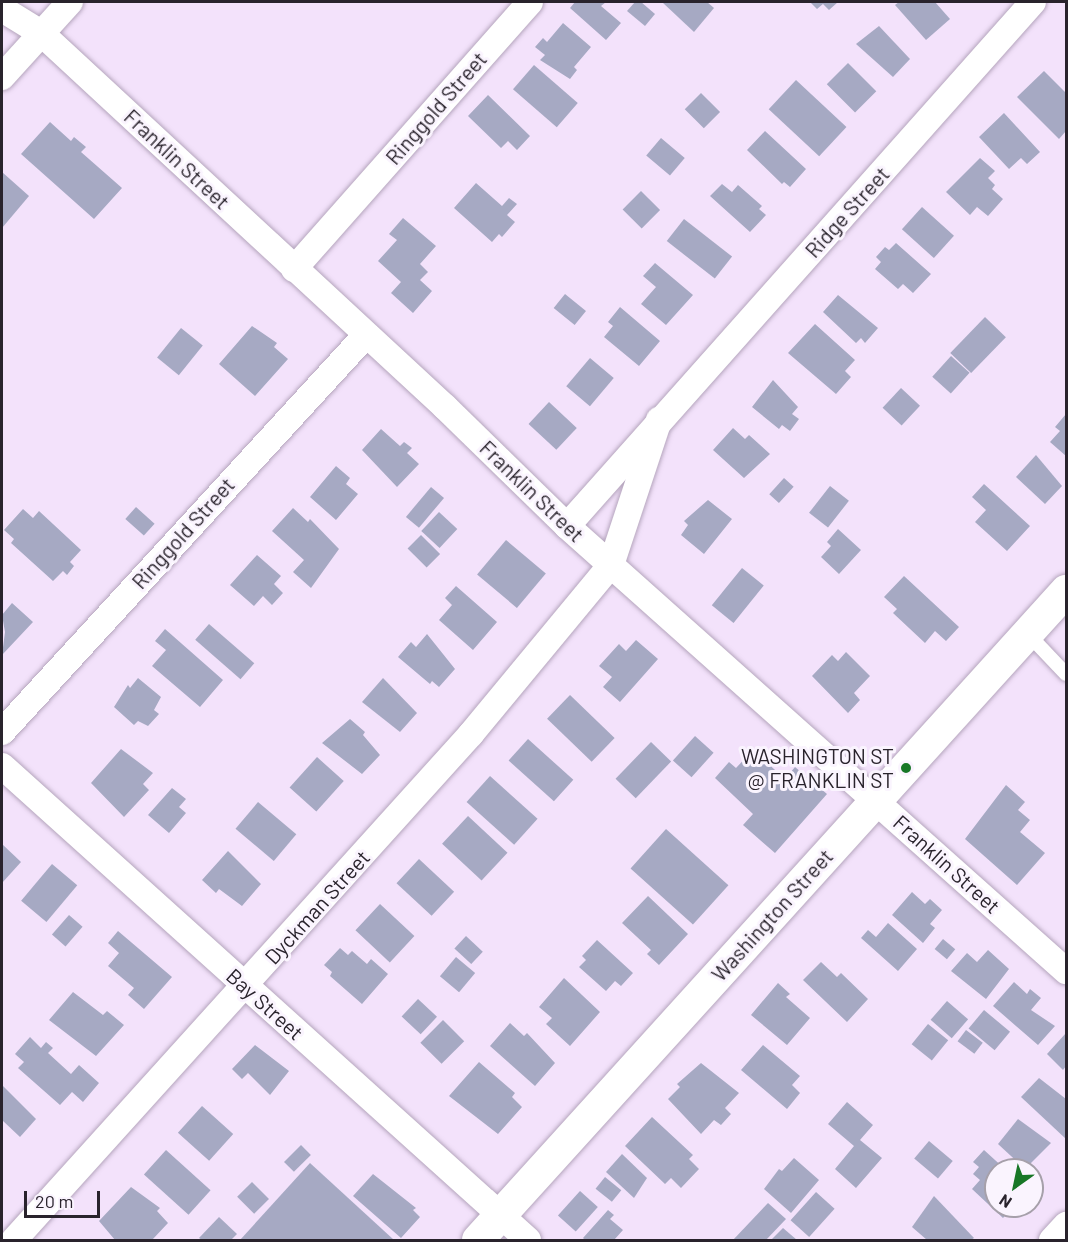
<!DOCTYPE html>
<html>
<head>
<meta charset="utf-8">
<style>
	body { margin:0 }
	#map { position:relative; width:1068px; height:1242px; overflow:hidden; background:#f3e2fb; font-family:Barlow,sans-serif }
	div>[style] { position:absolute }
	.building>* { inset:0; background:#a6a9c3; transform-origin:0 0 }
	.roads { filter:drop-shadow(0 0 2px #b5a5bd) drop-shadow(0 0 2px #b5a5bd) }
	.service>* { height:14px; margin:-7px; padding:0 7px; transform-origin:7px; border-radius:7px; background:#fff }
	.minor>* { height:26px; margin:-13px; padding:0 13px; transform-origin:13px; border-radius:13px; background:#fff }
	.tertiary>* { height:32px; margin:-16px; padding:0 16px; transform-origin:16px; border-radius:16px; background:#fff }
	.dots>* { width:16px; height:16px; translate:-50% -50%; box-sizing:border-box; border:3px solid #faf4fe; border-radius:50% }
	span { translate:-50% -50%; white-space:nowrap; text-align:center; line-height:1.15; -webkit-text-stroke:6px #faf4fe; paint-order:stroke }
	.street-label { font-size:21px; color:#29232c }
	.poi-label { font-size:21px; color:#29232c }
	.right { translate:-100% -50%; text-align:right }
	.frame { position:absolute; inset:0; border:3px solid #29232c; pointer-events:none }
	.north { position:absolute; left:984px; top:1158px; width:60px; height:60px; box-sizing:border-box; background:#faf4fe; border:2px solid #a6a0aa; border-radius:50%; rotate:213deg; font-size:16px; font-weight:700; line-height:24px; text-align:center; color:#29232c }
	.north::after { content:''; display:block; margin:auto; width:21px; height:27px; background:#187727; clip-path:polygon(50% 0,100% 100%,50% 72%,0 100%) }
	.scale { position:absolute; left:24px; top:1191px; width:76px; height:27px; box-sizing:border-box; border:3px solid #29232c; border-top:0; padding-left:8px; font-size:18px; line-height:21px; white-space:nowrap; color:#29232c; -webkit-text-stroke:4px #faf4fe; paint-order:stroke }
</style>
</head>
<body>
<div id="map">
	<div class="building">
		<i style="clip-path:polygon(575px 2px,606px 2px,601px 6px,621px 23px,606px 40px,570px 8px)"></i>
		<i style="clip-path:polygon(635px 2px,641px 2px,655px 14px,645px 26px,627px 11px)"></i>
		<i style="clip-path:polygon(662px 2px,707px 2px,714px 8px,694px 32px)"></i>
		<i style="clip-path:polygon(810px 2px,838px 2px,829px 10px,823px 4px,817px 9px)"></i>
		<i style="clip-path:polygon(899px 2px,935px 2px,950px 19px,926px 40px,895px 5px)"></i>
		<i style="clip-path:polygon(563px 23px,591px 47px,574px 67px,577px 70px,570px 79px,540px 60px,545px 55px,535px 47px,543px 38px,547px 42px)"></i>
		<i style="clip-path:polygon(879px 26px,910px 59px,893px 77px,856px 44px)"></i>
		<i style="left:848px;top:63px;width:40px;height:30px;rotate:45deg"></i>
		<i style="left:534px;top:65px;width:58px;height:32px;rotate:41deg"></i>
		<i style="clip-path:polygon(1044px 71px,1066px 93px,1066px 131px,1059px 139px,1017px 97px)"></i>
		<i style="left:796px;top:80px;width:69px;height:40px;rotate:43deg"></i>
		<i style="left:701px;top:93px;width:27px;height:23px;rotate:45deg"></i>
		<i style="clip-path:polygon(488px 95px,530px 136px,517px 150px,508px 141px,501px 148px,468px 116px)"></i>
		<i style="clip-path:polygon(1004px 113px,1040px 152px,1027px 164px,1021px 158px,1009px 169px,979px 137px)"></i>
		<i style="clip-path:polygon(50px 122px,71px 141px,74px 137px,86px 147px,81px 152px,122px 188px,94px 219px,21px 154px)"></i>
		<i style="clip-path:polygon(765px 131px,806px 169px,790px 187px,784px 182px,782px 184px,747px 150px)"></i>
		<i style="left:661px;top:138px;width:31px;height:23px;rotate:40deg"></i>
		<i style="clip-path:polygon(980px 158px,995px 171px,988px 178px,995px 185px,992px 189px,1003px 199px,988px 216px,977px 207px,970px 215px,946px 192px)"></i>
		<i style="clip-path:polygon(2px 172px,29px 196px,2px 228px)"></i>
		<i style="clip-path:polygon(476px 183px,502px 206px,509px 198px,517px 204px,507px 215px,515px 222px,502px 237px,499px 234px,492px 242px,454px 208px)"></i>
		<i style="clip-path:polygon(722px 184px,732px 192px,738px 185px,762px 206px,759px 209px,766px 215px,750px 232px,710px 196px)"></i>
		<i style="left:641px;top:191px;width:27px;height:26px;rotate:45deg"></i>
		<i style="left:922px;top:207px;width:43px;height:30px;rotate:42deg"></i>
		<i style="clip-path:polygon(403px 218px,436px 246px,420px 264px,428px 272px,420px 280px,432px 291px,413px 313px,391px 293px,401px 282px,378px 261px,397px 240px,389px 234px)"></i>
		<i style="left:684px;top:219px;width:61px;height:28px;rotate:38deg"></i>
		<i style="clip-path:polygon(896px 243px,931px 274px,913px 293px,903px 284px,898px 289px,875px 269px,881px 262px,876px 257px,885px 247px,889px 250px)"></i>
		<i style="clip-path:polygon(655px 263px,693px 295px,666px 325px,641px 304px,656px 287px,643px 276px)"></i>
		<i style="left:565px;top:294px;width:27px;height:18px;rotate:39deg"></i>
		<i style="clip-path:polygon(838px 295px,878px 328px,865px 343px,861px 338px,856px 343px,823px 312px)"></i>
		<i style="clip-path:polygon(620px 307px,660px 341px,639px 366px,604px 337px,613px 326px,608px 322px)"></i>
		<i style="left:985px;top:317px;width:29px;height:50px;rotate:44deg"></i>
		<i style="clip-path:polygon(815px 324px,855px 360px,845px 371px,851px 377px,836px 394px,788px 353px)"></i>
		<i style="clip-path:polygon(252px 326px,277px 343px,274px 347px,288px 359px,255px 396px,219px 364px)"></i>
		<i style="left:181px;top:328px;width:28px;height:38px;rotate:39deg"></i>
		<i style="left:951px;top:356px;width:25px;height:28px;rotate:42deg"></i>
		<i style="left:590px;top:358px;width:31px;height:37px;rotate:40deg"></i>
		<i style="clip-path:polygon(773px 380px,798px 407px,792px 414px,799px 419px,790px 431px,782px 425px,779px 429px,752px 407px)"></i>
		<i style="left:901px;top:388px;width:26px;height:27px;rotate:43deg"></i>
		<i style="left:549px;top:402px;width:38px;height:30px;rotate:43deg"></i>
		<i style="clip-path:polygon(1066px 414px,1066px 456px,1050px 442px,1060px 431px,1055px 427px)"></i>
		<i style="clip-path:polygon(733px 428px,745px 439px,749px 435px,770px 454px,744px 478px,713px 450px)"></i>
		<i style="clip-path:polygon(381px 429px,400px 446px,404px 442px,412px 448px,407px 453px,419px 464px,397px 487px,362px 450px)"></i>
		<i style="clip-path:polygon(1036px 455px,1062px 486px,1045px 504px,1016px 477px)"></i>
		<i style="clip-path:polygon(336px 466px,350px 478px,346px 484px,358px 494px,336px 520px,310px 497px)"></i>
		<i style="left:784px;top:478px;width:13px;height:22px;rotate:42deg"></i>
		<i style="clip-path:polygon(984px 484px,1030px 526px,1007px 551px,975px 522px,986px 510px,972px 497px)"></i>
		<i style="left:830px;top:486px;width:24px;height:34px;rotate:38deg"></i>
		<i style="left:431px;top:487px;width:17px;height:39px;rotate:40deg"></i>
		<i style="clip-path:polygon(708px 500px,732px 519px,704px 554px,681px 535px,688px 525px,684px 521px)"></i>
		<i style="left:136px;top:507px;width:25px;height:16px;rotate:42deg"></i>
		<i style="clip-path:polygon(293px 508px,308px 522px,310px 519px,339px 549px,311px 588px,293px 572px,304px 560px,272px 531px)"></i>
		<i style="clip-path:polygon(23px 509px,33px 518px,39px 511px,81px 550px,70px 562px,74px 566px,67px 575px,63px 571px,53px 581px,11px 543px,14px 539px,4px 530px)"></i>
		<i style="left:439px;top:512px;width:25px;height:26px;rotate:43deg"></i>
		<i style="clip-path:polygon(838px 529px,861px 550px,839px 574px,821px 557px,831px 546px,827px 542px)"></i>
		<i style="left:421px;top:535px;width:27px;height:19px;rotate:45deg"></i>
		<i style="left:506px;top:540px;width:52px;height:45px;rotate:40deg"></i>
		<i style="clip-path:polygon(257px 555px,281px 576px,274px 584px,283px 593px,272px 605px,263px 596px,254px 606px,230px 585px)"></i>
		<i style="left:742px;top:568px;width:28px;height:48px;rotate:39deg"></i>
		<i style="clip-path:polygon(904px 576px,959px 627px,946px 641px,935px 631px,925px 643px,893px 613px,897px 609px,884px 597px)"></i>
		<i style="clip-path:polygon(456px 586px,497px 622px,473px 650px,439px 620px,452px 605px,445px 598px)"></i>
		<i style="clip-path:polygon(12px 603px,33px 622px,2px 655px,5px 632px,2px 615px)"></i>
		<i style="left:209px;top:624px;width:60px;height:21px;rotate:41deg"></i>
		<i style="clip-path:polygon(165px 629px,223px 680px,200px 707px,152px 666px,166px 650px,155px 641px)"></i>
		<i style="clip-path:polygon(427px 634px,455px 669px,439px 687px,432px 681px,430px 684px,398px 657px,411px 642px,416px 647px)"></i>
		<i style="clip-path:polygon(636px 640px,658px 659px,620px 702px,603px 687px,612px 677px,599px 666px,619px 644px,626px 651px)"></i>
		<i style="clip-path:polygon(846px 652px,870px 676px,854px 693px,860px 700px,848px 713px,812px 676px,832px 655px,838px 661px)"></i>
		<i style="clip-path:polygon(138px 678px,161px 697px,154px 710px,159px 714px,148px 726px,138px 721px,134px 725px,114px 707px,128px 685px,130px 688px)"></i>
		<i style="clip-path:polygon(383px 678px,417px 713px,400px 732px,362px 702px)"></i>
		<i style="left:570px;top:695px;width:62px;height:33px;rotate:44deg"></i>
		<i style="clip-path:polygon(350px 719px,365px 732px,363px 735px,380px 755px,362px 774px,322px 743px)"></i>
		<i style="left:695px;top:736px;width:25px;height:33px;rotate:42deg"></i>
		<i style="left:528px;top:739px;width:61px;height:29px;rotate:42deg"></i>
		<i style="left:651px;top:742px;width:28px;height:51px;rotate:44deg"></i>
		<i style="clip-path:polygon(121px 749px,153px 773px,143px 784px,149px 790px,124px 817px,91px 783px)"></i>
		<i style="clip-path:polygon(753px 750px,785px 779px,795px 767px,827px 794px,775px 853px,743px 825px,753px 814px,715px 778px,729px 762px,736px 768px)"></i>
		<i style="left:317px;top:757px;width:36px;height:41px;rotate:42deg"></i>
		<i style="left:490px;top:776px;width:64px;height:35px;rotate:42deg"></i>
		<i style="clip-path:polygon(1006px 785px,1025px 802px,1018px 810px,1030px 820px,1020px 832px,1045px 853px,1017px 885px,965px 839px)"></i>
		<i style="clip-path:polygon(172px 788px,186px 799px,179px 807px,186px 813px,169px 833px,148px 815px)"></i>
		<i style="left:258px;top:802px;width:50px;height:35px;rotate:40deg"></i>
		<i style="left:468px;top:816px;width:54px;height:38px;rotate:43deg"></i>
		<i style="left:666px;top:829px;width:84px;height:53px;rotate:42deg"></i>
		<i style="clip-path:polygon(2px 844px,21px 862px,2px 883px)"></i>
		<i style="clip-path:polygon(228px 851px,261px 884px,242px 906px,219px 889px,216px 893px,202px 880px)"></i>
		<i style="left:419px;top:859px;width:48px;height:33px;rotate:43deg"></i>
		<i style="left:52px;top:864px;width:33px;height:48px;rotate:40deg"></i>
		<i style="clip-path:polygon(912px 892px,925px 904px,930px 899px,942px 910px,930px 924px,935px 928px,923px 943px,892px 915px)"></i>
		<i style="clip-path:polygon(648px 896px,688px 934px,659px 965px,647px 954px,651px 950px,622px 923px)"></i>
		<i style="left:380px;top:904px;width:47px;height:36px;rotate:43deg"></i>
		<i style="left:69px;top:915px;width:18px;height:26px;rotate:41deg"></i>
		<i style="clip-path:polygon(888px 923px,917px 949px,898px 971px,861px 938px,868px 930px,876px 937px)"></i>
		<i style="clip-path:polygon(118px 931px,172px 977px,144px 1009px,128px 995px,134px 988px,108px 966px,119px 953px,108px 943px)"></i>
		<i style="left:466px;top:936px;width:23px;height:17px;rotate:43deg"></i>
		<i style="left:943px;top:939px;width:16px;height:13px;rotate:40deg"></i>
		<i style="clip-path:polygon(597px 940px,633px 973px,621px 986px,615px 981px,606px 991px,579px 967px,586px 960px,582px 956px)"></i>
		<i style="clip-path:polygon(340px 948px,348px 955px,352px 951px,367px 964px,371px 959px,388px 974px,362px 1004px,330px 976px,332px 972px,324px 965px)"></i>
		<i style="clip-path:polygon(988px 950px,1009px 969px,986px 999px,951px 971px,967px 953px,977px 962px)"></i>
		<i style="left:456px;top:957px;width:25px;height:25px;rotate:40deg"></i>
		<i style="clip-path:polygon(821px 962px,837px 977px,841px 973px,868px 999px,847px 1022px,803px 980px)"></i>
		<i style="clip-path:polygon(564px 978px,600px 1012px,570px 1046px,546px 1024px,552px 1018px,539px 1007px)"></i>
		<i style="clip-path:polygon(1014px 982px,1027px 994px,1030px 989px,1041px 998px,1031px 1010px,1055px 1026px,1038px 1045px,993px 1006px)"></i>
		<i style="clip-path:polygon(778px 983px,790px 994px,786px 997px,810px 1018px,787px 1045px,751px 1015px)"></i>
		<i style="clip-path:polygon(73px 992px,103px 1015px,107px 1011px,124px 1025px,96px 1056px,49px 1020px)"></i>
		<i style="left:418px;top:999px;width:26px;height:24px;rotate:43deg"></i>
		<i style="left:947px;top:1001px;width:28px;height:25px;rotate:41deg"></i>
		<i style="left:984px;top:1010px;width:34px;height:24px;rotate:40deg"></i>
		<i style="left:443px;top:1020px;width:30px;height:32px;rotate:45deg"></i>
		<i style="clip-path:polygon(510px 1023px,524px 1036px,527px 1033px,555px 1063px,535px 1086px,490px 1046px)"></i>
		<i style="left:928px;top:1024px;width:26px;height:26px;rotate:39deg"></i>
		<i style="left:966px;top:1030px;width:21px;height:14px;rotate:37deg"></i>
		<i style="clip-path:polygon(1066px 1033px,1066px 1066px,1063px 1070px,1047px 1054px)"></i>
		<i style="clip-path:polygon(30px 1037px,41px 1048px,46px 1042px,53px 1048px,48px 1053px,71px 1074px,79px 1065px,99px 1083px,83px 1102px,72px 1092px,60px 1105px,18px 1068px,24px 1062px,15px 1054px)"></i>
		<i style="clip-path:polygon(255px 1045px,289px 1071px,270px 1095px,248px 1073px,242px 1079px,232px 1069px)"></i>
		<i style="clip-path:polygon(763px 1045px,800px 1076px,792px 1085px,800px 1093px,787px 1109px,741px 1070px)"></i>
		<i style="clip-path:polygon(479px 1062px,515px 1093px,512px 1097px,522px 1107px,498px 1134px,449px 1096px)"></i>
		<i style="clip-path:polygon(701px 1063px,739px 1093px,725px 1108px,731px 1114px,721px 1125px,714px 1120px,701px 1134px,668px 1099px,680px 1087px,677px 1084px)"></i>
		<i style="clip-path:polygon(1039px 1078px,1066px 1099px,1066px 1139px,1021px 1097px)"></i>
		<i style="clip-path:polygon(2px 1085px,36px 1119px,20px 1137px,2px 1120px)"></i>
		<i style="clip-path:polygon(847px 1102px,873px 1125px,860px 1140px,882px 1158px,856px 1188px,835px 1169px,854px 1146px,828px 1124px)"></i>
		<i style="left:202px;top:1106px;width:42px;height:36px;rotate:42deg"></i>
		<i style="clip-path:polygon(652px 1117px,693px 1155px,689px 1159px,699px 1169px,681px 1188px,671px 1178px,665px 1184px,625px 1146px)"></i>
		<i style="clip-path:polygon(1018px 1119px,1051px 1143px,1025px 1169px,998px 1144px)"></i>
		<i style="left:929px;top:1141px;width:31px;height:23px;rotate:40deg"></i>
		<i style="left:301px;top:1145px;width:14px;height:24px;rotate:45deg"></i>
		<i style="left:166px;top:1150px;width:60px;height:33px;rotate:42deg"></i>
		<i style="clip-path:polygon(984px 1150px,1006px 1170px,996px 1170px,996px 1206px,1014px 1206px,1003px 1218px,972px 1189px,980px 1180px,973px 1174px,979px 1167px,973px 1162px)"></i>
		<i style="clip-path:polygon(622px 1154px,647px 1178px,634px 1198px,606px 1172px)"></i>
		<i style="clip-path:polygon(794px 1158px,819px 1180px,791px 1213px,764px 1189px,779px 1169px,782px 1171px)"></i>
		<i style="clip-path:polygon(310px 1163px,394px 1240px,240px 1240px)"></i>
		<i style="clip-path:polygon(373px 1174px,416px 1208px,413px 1210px,420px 1217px,401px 1238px,353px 1196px)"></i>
		<i style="left:605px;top:1177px;width:21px;height:15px;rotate:39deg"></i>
		<i style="left:252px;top:1182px;width:24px;height:21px;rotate:45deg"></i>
		<i style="clip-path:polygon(131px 1187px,160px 1208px,157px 1211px,168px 1223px,152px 1240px,115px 1240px,99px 1221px)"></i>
		<i style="left:580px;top:1191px;width:24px;height:33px;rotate:42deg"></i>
		<i style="left:816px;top:1192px;width:25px;height:38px;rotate:42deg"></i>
		<i style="clip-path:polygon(934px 1196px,974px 1238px,971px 1240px,927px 1240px,912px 1227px)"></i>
		<i style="clip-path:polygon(768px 1203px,786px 1219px,766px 1240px,733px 1240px)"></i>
		<i style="clip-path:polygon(608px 1210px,614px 1215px,610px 1219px,623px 1230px,614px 1240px,585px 1240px,583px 1238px)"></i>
		<i style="clip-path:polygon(219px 1217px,237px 1234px,231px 1240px,202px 1240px,199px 1238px)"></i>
		<i style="clip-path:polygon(783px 1228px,797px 1240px,771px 1240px)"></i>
	</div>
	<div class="roads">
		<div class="service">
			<i style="left:1028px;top:634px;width:55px;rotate:46.5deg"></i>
		</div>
		<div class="minor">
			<i style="left:2px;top:9px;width:46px;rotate:31.6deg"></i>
			<i style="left:41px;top:33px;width:551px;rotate:42.79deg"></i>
			<i style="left:445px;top:407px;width:170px;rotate:44.3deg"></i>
			<i style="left:567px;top:526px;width:669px;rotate:41.73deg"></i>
			<i style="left:2px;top:77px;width:101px;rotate:-47.8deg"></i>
			<i style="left:294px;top:269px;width:356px;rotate:-48.5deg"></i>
			<i style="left:567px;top:526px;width:701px;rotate:-48.35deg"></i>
			<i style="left:2px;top:732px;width:539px;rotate:-47.48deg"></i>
			<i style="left:2px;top:766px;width:708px;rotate:42.02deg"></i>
			<i style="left:14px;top:1240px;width:682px;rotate:-47.91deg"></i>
			<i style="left:471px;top:734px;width:219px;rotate:-50.4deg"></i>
			<i style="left:611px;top:565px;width:153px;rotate:-71.7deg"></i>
			<i style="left:1052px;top:1240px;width:21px;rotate:-47deg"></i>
		</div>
		<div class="tertiary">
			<i style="left:478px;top:1240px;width:876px;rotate:-47.82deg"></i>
		</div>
	</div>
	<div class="dots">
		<i style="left:906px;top:768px;background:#187727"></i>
	</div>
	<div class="street-label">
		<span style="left:436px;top:108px;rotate:-49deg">Ringgold Street</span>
		<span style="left:177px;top:159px;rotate:43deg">Franklin Street</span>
		<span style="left:847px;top:212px;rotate:-48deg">Ridge Street</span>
		<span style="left:532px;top:491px;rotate:44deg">Franklin Street</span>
		<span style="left:183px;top:533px;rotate:-48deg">Ringgold Street</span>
		<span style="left:947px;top:864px;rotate:42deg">Franklin Street</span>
		<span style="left:317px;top:907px;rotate:-48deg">Dyckman Street</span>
		<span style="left:772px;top:915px;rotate:-48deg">Washington Street</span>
		<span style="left:265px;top:1004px;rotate:42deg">Bay Street</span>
	</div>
	<div class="poi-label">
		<span class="right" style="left:894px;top:768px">WASHINGTON ST<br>@ FRANKLIN ST</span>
	</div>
	<div class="frame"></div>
	<div class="north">N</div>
	<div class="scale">20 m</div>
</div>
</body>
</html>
